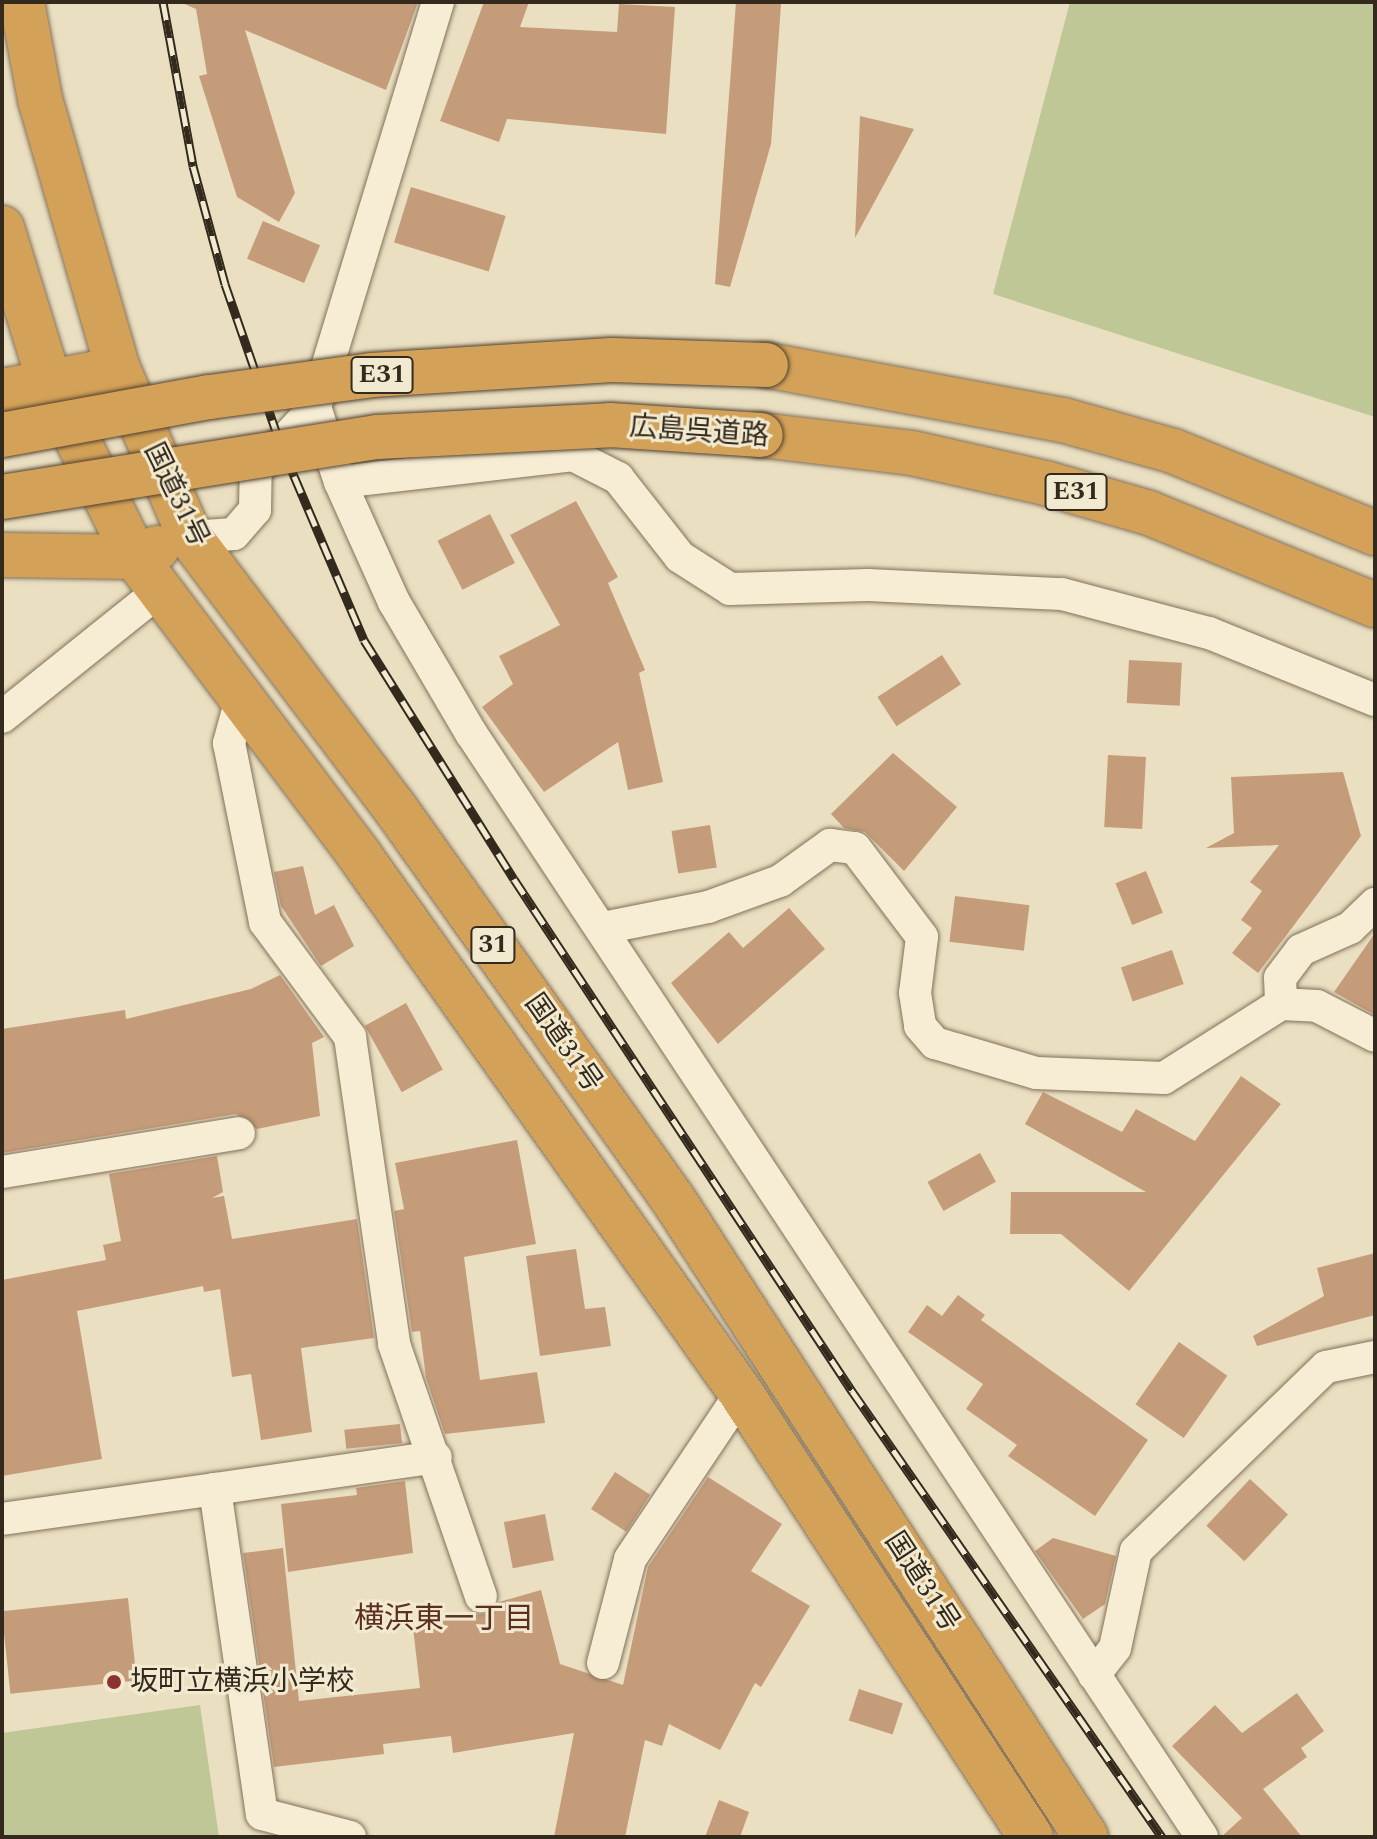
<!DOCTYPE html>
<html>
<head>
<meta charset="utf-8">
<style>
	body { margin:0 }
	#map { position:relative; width:1377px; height:1839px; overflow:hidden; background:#eadfc1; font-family:Spectral,"Noto Sans JP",serif }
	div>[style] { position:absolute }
	.green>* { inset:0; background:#bfc797 }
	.building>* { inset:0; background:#c59c7a; transform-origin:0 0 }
	.roads { filter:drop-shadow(0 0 2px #82715a) drop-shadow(0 0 2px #82715a) }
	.street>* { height:32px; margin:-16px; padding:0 16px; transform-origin:16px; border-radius:16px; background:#f6edd4 }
	.highway>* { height:44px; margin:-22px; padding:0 22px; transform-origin:22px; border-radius:22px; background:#d3a258 }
	.rail>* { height:9px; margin-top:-4.5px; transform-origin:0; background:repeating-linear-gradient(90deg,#f2ead0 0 18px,#33291d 0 36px); box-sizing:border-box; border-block:2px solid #33291d }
	.bridges { filter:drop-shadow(0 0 2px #503f2e) drop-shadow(0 0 2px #503f2e) }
	.highway-bridge>* { height:44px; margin:-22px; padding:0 22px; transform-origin:22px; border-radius:22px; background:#d3a258 }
	.dots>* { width:22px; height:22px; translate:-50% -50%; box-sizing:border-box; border:4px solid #f2ead0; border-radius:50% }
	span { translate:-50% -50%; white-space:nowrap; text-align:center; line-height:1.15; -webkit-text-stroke:6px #f2ead0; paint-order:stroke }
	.shield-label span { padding:2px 6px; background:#f2ead0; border:2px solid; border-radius:6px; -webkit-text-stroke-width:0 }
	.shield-label { font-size:26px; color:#33291d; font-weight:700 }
	.street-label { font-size:28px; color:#33291d }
	.poi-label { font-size:28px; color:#33291d }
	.left { translate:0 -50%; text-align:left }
	.neighbourhood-label { font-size:30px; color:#5c2f20 }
	.frame { position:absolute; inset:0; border:4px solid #33291d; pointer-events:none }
</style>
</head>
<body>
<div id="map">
	<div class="green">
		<i style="clip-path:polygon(1070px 2px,1375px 2px,1375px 417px,993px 294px)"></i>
		<i style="clip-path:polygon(200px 1705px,219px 1837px,2px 1837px,2px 1733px)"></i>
	</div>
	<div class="building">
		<i style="clip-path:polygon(180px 2px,418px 2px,386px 90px,245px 30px,295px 193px,279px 222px,237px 197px,199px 76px,207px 74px,196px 9px)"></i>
		<i style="clip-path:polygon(484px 2px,529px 2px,520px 27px,617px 32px,619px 4px,675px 7px,666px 134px,507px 119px,499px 142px,440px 121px)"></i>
		<i style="clip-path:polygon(736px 2px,781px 4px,771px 144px,730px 287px,715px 284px)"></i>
		<i style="clip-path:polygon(860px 116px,914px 129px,855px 238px)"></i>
		<i style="left:411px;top:187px;width:99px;height:58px;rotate:17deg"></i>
		<i style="left:263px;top:221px;width:62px;height:41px;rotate:23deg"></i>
		<i style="clip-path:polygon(576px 501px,618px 577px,608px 583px,645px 670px,639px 673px,663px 782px,628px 790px,618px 742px,544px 792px,482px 707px,513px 684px,499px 656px,560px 625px,510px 535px)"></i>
		<i style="left:490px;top:514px;width:55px;height:59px;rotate:63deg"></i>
		<i style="left:942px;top:655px;width:35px;height:77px;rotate:57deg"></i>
		<i style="left:1129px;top:660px;width:53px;height:43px;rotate:3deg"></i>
		<i style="clip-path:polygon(893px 753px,957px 807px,904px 871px,865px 832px,844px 828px,831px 814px)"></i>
		<i style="left:1108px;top:755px;width:38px;height:72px;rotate:3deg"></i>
		<i style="clip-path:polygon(1343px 772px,1361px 836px,1258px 973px,1232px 953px,1252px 928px,1241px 920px,1262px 891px,1250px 882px,1279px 845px,1206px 848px,1234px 833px,1231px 777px)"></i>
		<i style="left:710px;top:825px;width:43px;height:39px;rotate:81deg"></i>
		<i style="clip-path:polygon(303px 866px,315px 915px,334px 905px,354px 946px,321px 966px,281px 906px,274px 872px)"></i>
		<i style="left:1146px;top:871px;width:45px;height:33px;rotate:68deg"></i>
		<i style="left:955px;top:896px;width:75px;height:46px;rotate:7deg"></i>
		<i style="clip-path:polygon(789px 908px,825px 949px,718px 1044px,671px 983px,729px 932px,743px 948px)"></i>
		<i style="clip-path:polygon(1375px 933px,1375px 1015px,1334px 992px)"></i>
		<i style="left:1172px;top:950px;width:36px;height:54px;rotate:71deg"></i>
		<i style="clip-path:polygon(280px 975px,324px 1037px,312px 1043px,320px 1116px,257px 1129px,236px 1114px,2px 1153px,2px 1029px,125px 1010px,126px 1019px,251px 989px)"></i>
		<i style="left:406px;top:1003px;width:76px;height:47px;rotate:61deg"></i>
		<i style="clip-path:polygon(1241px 1076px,1281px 1104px,1129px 1291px,1061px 1234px,1010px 1234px,1011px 1192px,1146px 1192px,1025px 1124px,1043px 1092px,1122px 1132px,1136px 1109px,1195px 1141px)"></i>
		<i style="clip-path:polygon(517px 1140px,536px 1244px,464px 1257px,480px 1380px,537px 1372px,545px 1423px,445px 1434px,426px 1378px,420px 1331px,412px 1332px,394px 1211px,404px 1209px,395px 1163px)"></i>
		<i style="left:980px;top:1153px;width:33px;height:60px;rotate:61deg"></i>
		<i style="clip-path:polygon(217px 1156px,223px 1192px,212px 1198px,224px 1196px,232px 1239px,357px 1219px,374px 1338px,301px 1348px,312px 1432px,261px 1440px,251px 1374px,232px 1377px,220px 1289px,204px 1292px,203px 1286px,77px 1311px,102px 1459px,2px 1476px,2px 1280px,106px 1260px,103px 1245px,121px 1241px,109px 1174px)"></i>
		<i style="clip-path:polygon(576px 1249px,585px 1309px,605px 1307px,611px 1346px,540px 1356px,526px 1256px)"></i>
		<i style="clip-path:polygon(1375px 1253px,1375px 1315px,1257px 1346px,1253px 1336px,1324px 1296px,1317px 1268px)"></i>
		<i style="clip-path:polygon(958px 1295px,985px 1315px,981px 1320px,1148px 1440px,1095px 1516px,1008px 1456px,1017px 1445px,966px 1409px,983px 1384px,908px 1332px,927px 1305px,942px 1316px)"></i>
		<i style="left:1179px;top:1342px;width:59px;height:76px;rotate:35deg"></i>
		<i style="left:400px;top:1424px;width:19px;height:56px;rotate:84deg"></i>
		<i style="left:615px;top:1472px;width:42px;height:44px;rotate:33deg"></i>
		<i style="clip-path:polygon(708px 1477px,782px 1524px,751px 1571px,810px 1606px,761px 1687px,755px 1683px,720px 1750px,669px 1724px,662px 1746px,645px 1740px,625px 1837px,554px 1837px,574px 1733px,453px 1753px,451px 1736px,383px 1744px,384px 1754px,274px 1767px,243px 1553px,283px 1548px,299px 1701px,420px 1688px,412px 1619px,486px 1614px,500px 1609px,499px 1602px,541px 1590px,560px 1664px,623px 1685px,648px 1567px)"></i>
		<i style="left:1250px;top:1479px;width:52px;height:64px;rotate:43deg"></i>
		<i style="clip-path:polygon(405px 1481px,413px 1553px,288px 1572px,281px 1504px,357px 1495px,356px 1488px)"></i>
		<i style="left:545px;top:1514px;width:47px;height:42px;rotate:79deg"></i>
		<i style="clip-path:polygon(1053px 1538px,1116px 1556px,1105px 1604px,1083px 1619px,1035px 1551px)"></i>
		<i style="left:128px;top:1598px;width:83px;height:127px;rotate:84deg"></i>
		<i style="left:859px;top:1689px;width:46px;height:33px;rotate:18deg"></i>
		<i style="clip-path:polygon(1297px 1693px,1324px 1731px,1301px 1748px,1307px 1757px,1263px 1789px,1302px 1837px,1221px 1837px,1242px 1818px,1172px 1746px,1215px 1705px,1242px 1733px)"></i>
		<i style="clip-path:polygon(719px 1800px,749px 1812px,740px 1837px,705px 1837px)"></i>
	</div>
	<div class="roads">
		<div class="street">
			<i style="left:438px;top:2px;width:423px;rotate:106.9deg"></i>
			<i style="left:315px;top:407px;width:79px;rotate:71.6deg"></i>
			<i style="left:340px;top:482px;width:132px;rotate:65.8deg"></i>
			<i style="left:394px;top:602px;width:152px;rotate:59.6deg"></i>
			<i style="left:471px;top:733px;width:1324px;rotate:56.49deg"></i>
			<i style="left:340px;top:482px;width:235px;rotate:-6.6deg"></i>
			<i style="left:573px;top:455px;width:51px;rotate:27.1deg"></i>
			<i style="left:618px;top:478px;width:100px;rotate:51.9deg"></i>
			<i style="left:680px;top:557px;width:59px;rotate:32.6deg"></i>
			<i style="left:730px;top:589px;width:138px;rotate:-1.7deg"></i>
			<i style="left:868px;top:585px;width:194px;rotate:2.7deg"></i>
			<i style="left:1062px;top:594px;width:152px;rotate:14.9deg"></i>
			<i style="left:1209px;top:633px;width:179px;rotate:22deg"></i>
			<i style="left:190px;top:537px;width:44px;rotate:-3.9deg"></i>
			<i style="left:234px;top:534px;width:32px;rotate:-49deg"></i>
			<i style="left:255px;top:510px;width:39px;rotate:-89deg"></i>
			<i style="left:256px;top:471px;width:87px;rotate:-47.3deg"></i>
			<i style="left:241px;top:699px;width:46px;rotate:105.3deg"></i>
			<i style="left:229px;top:743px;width:183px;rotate:78.6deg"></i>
			<i style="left:265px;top:922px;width:143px;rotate:53.5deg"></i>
			<i style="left:350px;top:1037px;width:310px;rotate:81.8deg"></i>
			<i style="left:394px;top:1344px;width:267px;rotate:71deg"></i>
			<i style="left:2px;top:717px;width:201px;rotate:-38.7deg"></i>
			<i style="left:603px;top:928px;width:107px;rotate:-11.3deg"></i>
			<i style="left:708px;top:907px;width:77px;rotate:-19.9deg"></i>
			<i style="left:780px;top:881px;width:62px;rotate:-35.8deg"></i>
			<i style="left:830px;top:845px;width:25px;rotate:7deg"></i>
			<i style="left:855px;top:848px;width:111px;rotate:53deg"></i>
			<i style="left:922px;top:937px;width:56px;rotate:97.1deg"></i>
			<i style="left:915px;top:993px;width:33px;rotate:81deg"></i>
			<i style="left:920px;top:1026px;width:23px;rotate:49deg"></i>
			<i style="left:935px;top:1043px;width:105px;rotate:16.5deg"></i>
			<i style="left:1036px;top:1073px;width:128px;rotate:2.2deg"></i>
			<i style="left:1164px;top:1078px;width:138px;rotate:-32.3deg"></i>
			<i style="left:1281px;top:1004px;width:36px;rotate:3deg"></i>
			<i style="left:1317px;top:1006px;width:65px;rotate:27.3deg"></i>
			<i style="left:1281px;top:1004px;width:26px;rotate:-92deg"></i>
			<i style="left:1280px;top:978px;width:35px;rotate:-53deg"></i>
			<i style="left:1301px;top:950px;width:54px;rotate:-24.2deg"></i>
			<i style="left:1350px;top:928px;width:35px;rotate:-44deg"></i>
			<i style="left:2px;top:1172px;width:240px;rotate:-9.3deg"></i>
			<i style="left:215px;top:1489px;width:223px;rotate:-8.2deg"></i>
			<i style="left:2px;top:1519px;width:215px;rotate:-8deg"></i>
			<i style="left:215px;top:1489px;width:328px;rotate:81.8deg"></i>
			<i style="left:262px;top:1814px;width:91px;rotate:14.6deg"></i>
			<i style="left:603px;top:1663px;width:107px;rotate:-75.4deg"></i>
			<i style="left:630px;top:1559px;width:200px;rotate:-56.2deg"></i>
			<i style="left:1094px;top:1675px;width:34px;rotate:-52deg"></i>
			<i style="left:1115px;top:1648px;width:99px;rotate:-77.8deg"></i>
			<i style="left:1136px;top:1551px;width:264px;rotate:-44.1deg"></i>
			<i style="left:1326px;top:1367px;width:50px;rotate:-11.5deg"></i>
		</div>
		<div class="highway">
			<i style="left:22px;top:2px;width:99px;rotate:79.5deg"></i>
			<i style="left:40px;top:99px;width:281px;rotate:73.9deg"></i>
			<i style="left:118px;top:369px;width:183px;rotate:66.8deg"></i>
			<i style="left:190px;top:537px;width:340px;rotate:52.9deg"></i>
			<i style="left:395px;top:808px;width:480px;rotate:54.6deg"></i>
			<i style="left:673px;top:1199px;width:760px;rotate:57.08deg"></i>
			<i style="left:2px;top:228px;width:163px;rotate:72.9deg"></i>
			<i style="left:50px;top:384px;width:193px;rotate:63.8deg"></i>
			<i style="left:135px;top:557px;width:374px;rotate:53deg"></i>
			<i style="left:360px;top:856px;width:658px;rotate:54.64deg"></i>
			<i style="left:741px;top:1393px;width:530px;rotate:56.85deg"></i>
			<i style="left:766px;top:365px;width:302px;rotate:10.5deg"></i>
			<i style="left:1063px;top:420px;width:114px;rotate:15.7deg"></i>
			<i style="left:1173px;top:451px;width:218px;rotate:22.1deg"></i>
			<i style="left:2px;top:391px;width:118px;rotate:-10.7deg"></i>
			<i style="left:761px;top:435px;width:152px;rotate:6.8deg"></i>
			<i style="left:912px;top:453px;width:136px;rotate:12.7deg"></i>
			<i style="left:1045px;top:483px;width:108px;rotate:16.1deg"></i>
			<i style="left:1149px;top:513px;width:244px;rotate:22.2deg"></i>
			<i style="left:2px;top:555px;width:133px;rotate:0.9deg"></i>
			<i style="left:135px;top:557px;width:24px;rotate:-22deg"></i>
		</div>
	</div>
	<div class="rail">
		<i style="left:163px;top:2px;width:167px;rotate:79.6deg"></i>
		<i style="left:193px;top:166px;width:122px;rotate:74.8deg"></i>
		<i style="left:225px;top:284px;width:168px;rotate:70.9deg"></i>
		<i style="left:280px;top:443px;width:214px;rotate:66.9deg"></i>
		<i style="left:364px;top:640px;width:282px;rotate:57.9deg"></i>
		<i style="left:514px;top:879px;width:614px;rotate:56.57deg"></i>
		<i style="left:852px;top:1391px;width:543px;rotate:55.2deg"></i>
	</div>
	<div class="bridges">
		<div class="highway-bridge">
			<i style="left:2px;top:435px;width:211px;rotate:-10.4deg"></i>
			<i style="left:210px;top:397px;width:163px;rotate:-7.7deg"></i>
			<i style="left:372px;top:375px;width:240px;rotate:-3.6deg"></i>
			<i style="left:612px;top:360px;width:154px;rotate:1.9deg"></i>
			<i style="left:2px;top:497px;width:380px;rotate:-9.1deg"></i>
			<i style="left:377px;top:437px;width:233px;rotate:-2.9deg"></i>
			<i style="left:610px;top:425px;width:151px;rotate:3.8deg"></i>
		</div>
	</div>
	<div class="dots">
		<i style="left:114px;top:1682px;background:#8c322f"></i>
	</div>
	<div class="shield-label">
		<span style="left:382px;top:375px">E31</span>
		<span style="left:1076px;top:492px">E31</span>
		<span style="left:493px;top:945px">31</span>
	</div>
	<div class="street-label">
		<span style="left:699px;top:432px;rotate:4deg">広島呉道路</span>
		<span style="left:176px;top:495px;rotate:64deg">国道31号</span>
		<span style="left:563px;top:1043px;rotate:55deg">国道31号</span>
		<span style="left:922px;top:1582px;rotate:57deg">国道31号</span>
	</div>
	<div class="poi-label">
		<span class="left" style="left:130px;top:1682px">坂町立横浜小学校</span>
	</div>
	<div class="neighbourhood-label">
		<span style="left:444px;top:1619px">横浜東一丁目</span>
	</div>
	<div class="frame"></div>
</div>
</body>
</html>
